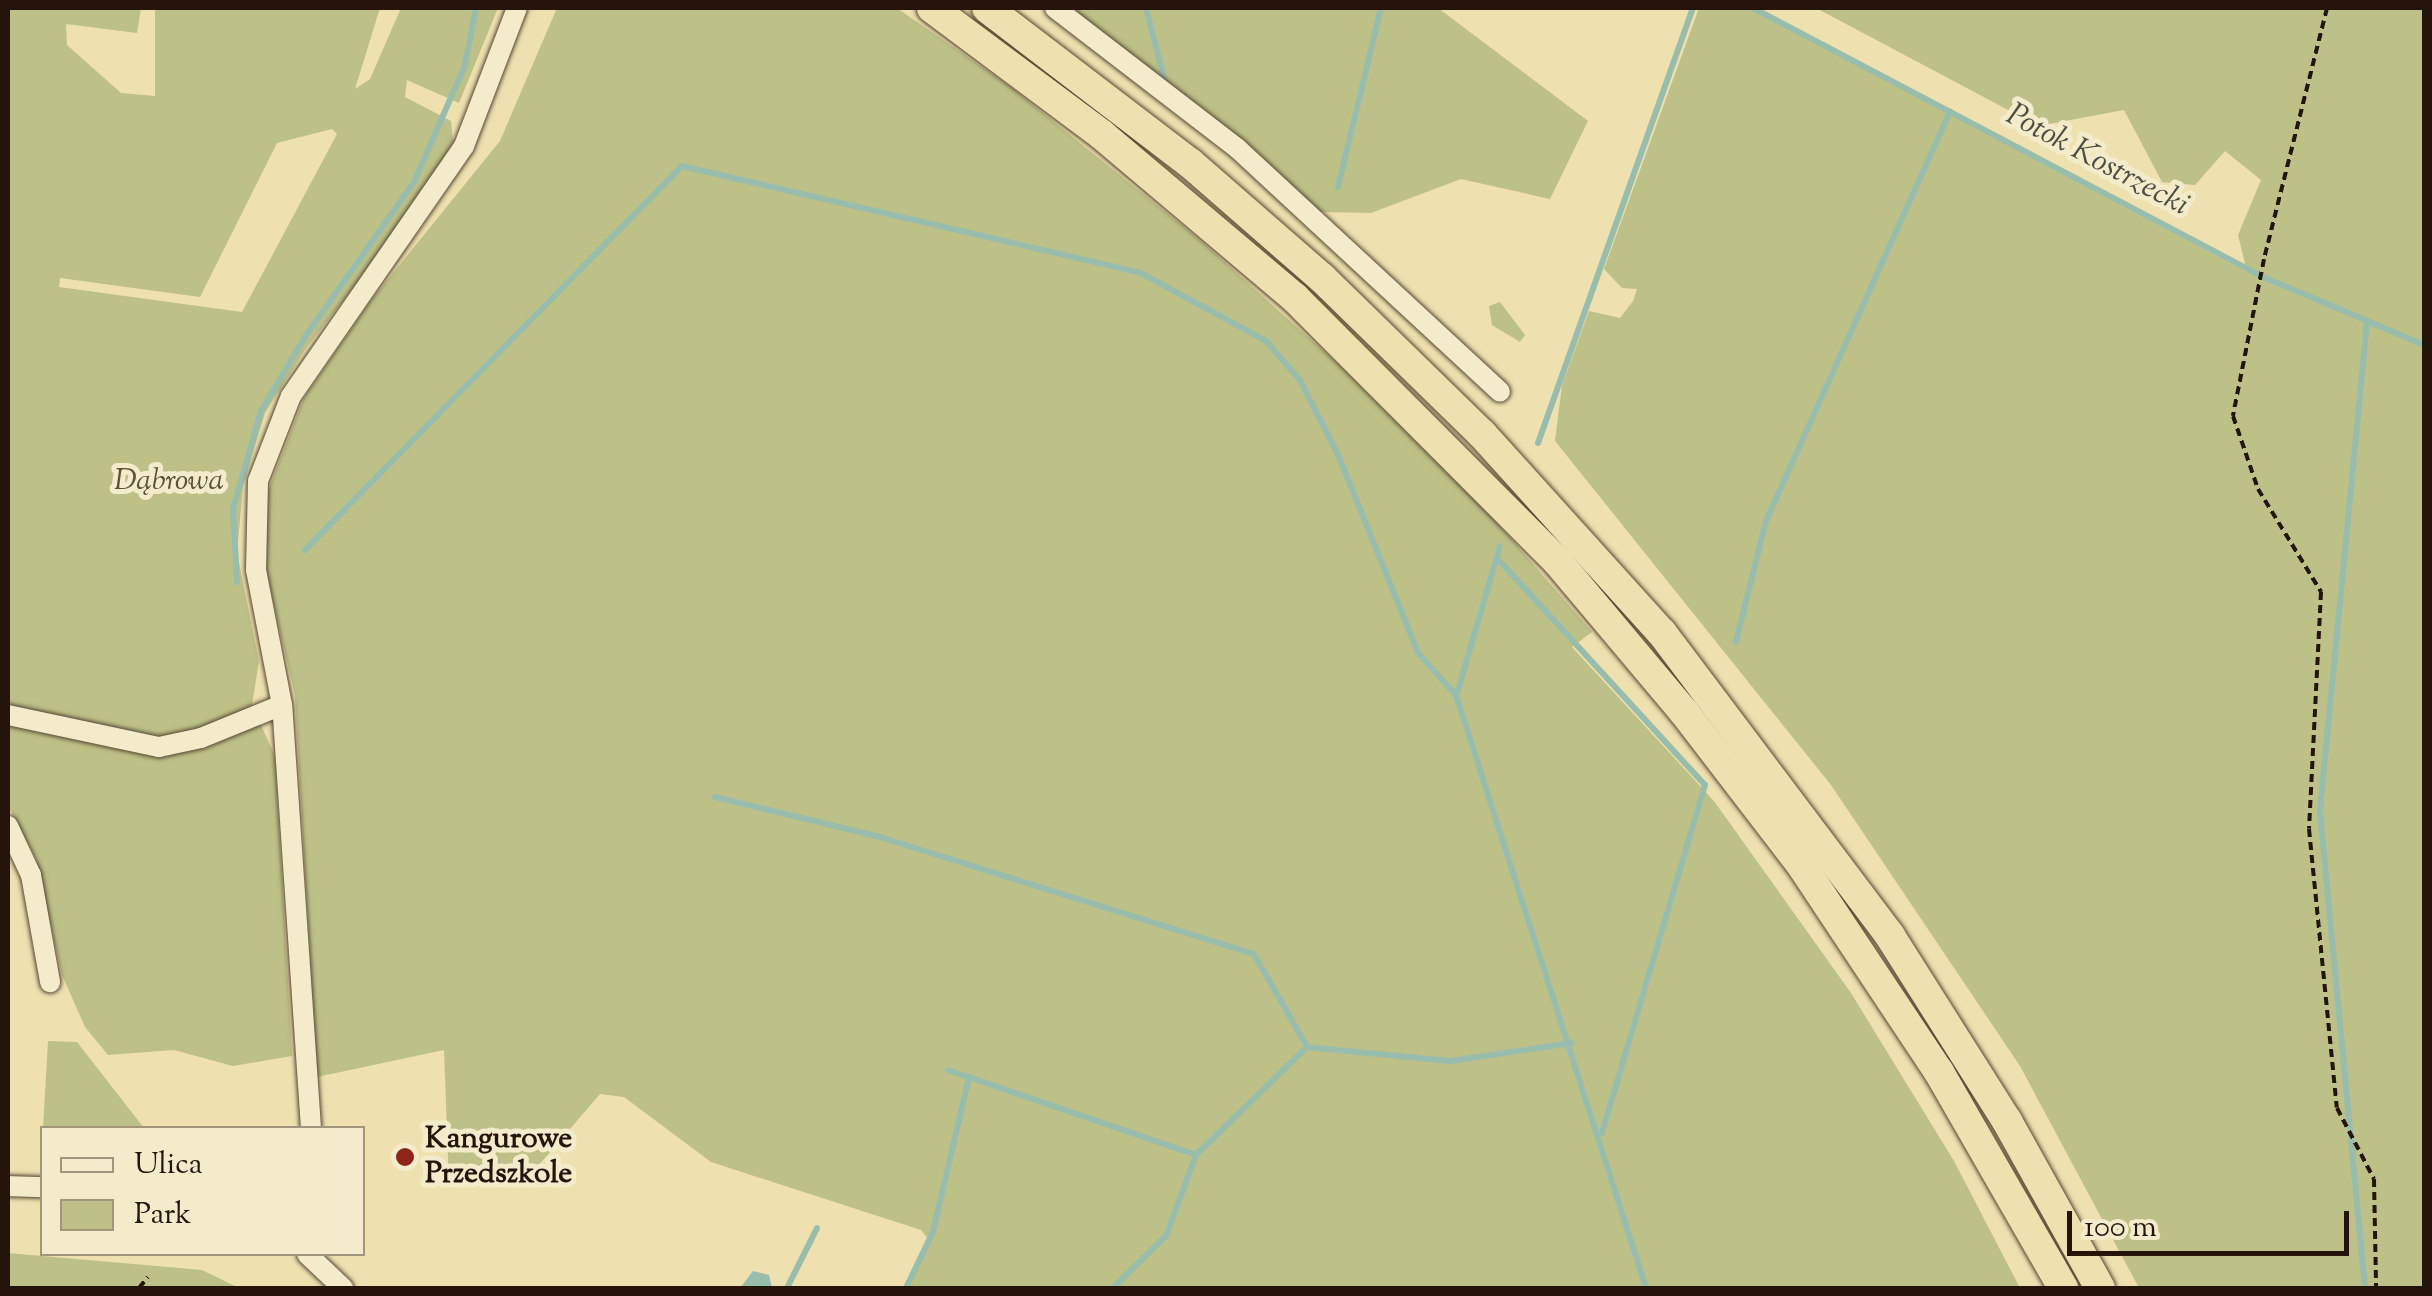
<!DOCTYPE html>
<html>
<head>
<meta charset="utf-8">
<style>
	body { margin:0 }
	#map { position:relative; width:2432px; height:1296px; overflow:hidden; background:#eee0af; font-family:"Sorts Mill Goudy",serif }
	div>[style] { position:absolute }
	.green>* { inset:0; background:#bdc187 }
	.water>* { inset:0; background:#99bdac }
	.stream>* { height:6px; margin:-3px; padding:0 3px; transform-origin:3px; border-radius:3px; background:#99bdac }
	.path>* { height:4px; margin-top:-2px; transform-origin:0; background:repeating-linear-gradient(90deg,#24140a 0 8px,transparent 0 13px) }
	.roads { filter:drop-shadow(0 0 2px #564733) drop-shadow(0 0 2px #564733) }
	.minor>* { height:20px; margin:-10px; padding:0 10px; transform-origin:10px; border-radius:10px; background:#f4ebcb }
	.highway>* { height:30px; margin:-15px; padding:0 15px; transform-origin:15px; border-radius:15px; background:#eee0af }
	.dots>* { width:28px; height:28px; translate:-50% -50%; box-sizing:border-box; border:5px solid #f4ebcb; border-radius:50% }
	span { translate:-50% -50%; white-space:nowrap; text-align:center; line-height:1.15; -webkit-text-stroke:10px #f4ebcb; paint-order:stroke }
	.park-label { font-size:30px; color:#5a5136; font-style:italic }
	.poi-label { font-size:30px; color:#24140a; font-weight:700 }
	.left { translate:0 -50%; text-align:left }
	.water-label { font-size:32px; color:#4d4f43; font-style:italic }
	.frame { position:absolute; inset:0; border:10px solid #24140a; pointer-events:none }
	.legend { position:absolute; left:40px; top:1126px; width:325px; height:130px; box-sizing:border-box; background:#f4ebcb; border:2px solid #a1957e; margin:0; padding:12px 18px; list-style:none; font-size:30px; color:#24140a }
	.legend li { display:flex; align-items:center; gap:20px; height:50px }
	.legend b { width:50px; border:2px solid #a1957e }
	.scale { position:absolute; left:2067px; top:1211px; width:282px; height:45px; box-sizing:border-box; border:5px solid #24140a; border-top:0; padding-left:12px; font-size:30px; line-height:35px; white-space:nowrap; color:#24140a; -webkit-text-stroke:8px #f4ebcb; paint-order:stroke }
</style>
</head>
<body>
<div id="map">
	<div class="green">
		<i style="clip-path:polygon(evenodd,8px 8px,141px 8px,137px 33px,66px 24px,67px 45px,121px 93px,155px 96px,155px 8px,380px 8px,355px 89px,370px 79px,401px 8px,498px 8px,459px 103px,407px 80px,405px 97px,451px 121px,453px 143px,410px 215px,306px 348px,265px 413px,243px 486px,237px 553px,259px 661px,252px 705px,275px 756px,292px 1056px,233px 1066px,174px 1050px,108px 1055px,85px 1027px,62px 975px,36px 858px,8px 806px,8px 8px,332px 129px,337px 134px,242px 312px,59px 287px,60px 278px,200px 297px,277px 143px,332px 129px)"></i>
		<i style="clip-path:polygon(557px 8px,897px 8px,1012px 88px,1201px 241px,1338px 364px,1492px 517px,1592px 632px,1572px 647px,1714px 801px,1851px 993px,1954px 1161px,2020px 1288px,905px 1288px,928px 1239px,921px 1230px,711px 1162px,624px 1097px,600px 1094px,538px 1166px,449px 1185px,444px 1050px,317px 1077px,295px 695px,267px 576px,266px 496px,304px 398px,372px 299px,500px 141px)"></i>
		<i style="clip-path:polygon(1070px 8px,1438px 8px,1588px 121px,1550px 199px,1461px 179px,1371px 213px,1318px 212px)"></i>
		<i style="clip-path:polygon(1699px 8px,1749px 8px,2247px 272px,2238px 235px,2261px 180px,2225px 151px,2195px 185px,2162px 182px,2124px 110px,2038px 126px,1816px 8px,2424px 8px,2424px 1288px,2139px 1288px,2020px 1066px,1831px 785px,1555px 441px,1562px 385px,1589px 311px,1620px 318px,1633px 301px,1637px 289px,1622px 288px,1604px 269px)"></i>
		<i style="clip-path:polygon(1500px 302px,1525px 335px,1520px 342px,1492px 325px,1489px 306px)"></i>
		<i style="clip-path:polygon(48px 1041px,77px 1042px,144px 1128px,43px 1128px)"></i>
		<i style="clip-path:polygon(8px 1253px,202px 1270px,239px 1288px,8px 1288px)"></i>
	</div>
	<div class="water">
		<i style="clip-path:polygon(753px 1271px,769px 1275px,772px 1288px,740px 1288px)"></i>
	</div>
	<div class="stream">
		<i style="left:1146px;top:8px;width:72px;rotate:75.6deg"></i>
		<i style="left:1753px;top:8px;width:574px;rotate:27.81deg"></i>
		<i style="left:2261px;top:276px;width:177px;rotate:22.9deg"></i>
		<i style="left:1338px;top:187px;width:184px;rotate:-76.5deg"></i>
		<i style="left:1538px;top:443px;width:462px;rotate:-70.4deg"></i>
		<i style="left:305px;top:550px;width:538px;rotate:-45.53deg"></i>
		<i style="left:682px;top:166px;width:469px;rotate:13.1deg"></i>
		<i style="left:1139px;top:272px;width:145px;rotate:28.5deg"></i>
		<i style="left:1266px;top:341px;width:52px;rotate:48.9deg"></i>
		<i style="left:1300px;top:380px;width:86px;rotate:63.1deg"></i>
		<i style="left:1339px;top:457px;width:211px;rotate:68deg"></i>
		<i style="left:1418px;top:653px;width:57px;rotate:47.9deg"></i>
		<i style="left:1456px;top:695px;width:623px;rotate:72.23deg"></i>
		<i style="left:1496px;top:557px;width:309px;rotate:47.5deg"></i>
		<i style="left:1705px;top:785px;width:363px;rotate:106.5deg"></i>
		<i style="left:237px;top:582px;width:73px;rotate:-93.1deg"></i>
		<i style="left:233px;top:509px;width:102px;rotate:-74.1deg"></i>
		<i style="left:261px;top:411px;width:86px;rotate:-59.3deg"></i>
		<i style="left:305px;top:337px;width:189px;rotate:-54.9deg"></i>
		<i style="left:414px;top:182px;width:128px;rotate:-66.4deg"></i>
		<i style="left:465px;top:65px;width:58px;rotate:-79.1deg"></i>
		<i style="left:1736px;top:642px;width:125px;rotate:-76.1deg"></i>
		<i style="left:1766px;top:521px;width:449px;rotate:-65.8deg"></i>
		<i style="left:1457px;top:694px;width:154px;rotate:-73.8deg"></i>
		<i style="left:715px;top:797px;width:170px;rotate:13.6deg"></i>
		<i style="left:880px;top:837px;width:392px;rotate:17.4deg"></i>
		<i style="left:1254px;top:954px;width:107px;rotate:60.3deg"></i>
		<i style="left:1307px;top:1047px;width:145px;rotate:5.6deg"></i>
		<i style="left:1451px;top:1061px;width:122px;rotate:-8.5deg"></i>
		<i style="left:948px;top:1070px;width:262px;rotate:18.9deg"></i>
		<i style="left:787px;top:1288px;width:67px;rotate:-63.4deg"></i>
		<i style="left:906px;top:1288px;width:62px;rotate:-64.3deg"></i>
		<i style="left:933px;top:1232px;width:159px;rotate:-76.9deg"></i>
		<i style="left:1113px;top:1288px;width:74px;rotate:-44.5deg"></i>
		<i style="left:1166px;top:1236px;width:86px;rotate:-69.7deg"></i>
		<i style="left:1196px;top:1155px;width:155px;rotate:-44.2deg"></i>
		<i style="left:2365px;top:1288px;width:480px;rotate:-95.4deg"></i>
		<i style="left:2320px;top:810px;width:490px;rotate:-84.5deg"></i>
	</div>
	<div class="path">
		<i style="left:2327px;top:8px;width:259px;rotate:104.1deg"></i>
		<i style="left:2264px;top:259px;width:160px;rotate:101.2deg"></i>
		<i style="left:2233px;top:416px;width:77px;rotate:71.1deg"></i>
		<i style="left:2258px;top:489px;width:121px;rotate:58.5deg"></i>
		<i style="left:2321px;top:592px;width:237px;rotate:92.9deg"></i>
		<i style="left:2309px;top:829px;width:280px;rotate:84.3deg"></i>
		<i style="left:2337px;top:1108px;width:80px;rotate:62.5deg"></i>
		<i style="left:2374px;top:1179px;width:109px;rotate:88.9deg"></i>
		<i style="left:139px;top:1288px;width:14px;rotate:-51deg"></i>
	</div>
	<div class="roads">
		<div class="minor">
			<i style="left:1055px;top:8px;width:231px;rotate:37.6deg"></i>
			<i style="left:1238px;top:149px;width:357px;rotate:42.8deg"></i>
			<i style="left:8px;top:715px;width:154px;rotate:12deg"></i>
			<i style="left:159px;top:747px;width:43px;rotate:-12.1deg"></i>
			<i style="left:201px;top:738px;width:87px;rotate:-22.2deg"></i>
			<i style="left:8px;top:826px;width:54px;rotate:64.9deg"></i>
			<i style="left:31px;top:875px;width:109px;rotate:79.9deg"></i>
			<i style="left:311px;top:1128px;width:424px;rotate:-93.9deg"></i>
			<i style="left:282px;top:705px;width:137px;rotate:-100.9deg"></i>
			<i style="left:256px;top:570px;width:89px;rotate:-88.7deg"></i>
			<i style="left:258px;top:481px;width:91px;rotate:-68.8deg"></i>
			<i style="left:291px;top:396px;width:304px;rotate:-55.3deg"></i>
			<i style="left:464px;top:146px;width:148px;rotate:-69deg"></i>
			<i style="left:8px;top:1186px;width:34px;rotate:2deg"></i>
			<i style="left:307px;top:1254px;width:50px;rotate:43.4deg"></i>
		</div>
		<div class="highway">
			<i style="left:932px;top:8px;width:211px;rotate:36.7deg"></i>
			<i style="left:1101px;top:134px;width:254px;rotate:40.2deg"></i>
			<i style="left:1295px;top:298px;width:373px;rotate:45.1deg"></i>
			<i style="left:1558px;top:562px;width:196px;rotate:50deg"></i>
			<i style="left:1684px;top:712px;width:190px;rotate:52.5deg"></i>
			<i style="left:1800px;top:863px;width:251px;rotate:56.4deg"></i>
			<i style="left:1939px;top:1072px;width:249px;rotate:60.1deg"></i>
			<i style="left:987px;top:8px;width:255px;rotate:37.4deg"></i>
			<i style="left:1190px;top:163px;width:175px;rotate:41.1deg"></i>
			<i style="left:1322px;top:278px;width:223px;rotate:44.3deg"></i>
			<i style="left:1482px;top:434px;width:268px;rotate:47.9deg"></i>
			<i style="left:1662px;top:633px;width:379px;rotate:53deg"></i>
			<i style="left:1890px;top:936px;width:219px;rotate:57.7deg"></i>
			<i style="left:2007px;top:1121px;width:191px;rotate:60.9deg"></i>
		</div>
	</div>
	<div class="dots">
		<i style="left:405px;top:1157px;background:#8f2418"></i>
	</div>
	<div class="park-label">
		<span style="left:169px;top:482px">Dąbrowa</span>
	</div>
	<div class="poi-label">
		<span class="left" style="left:425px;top:1157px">Kangurowe<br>Przedszkole</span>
	</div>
	<div class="water-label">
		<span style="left:2097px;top:161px;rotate:28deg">Potok Kostrzecki</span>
	</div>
	<div class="frame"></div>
	<ul class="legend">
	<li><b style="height:12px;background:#f4ebcb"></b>Ulica</li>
	<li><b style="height:28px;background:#bdc187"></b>Park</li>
	</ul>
	<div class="scale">100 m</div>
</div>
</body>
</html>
